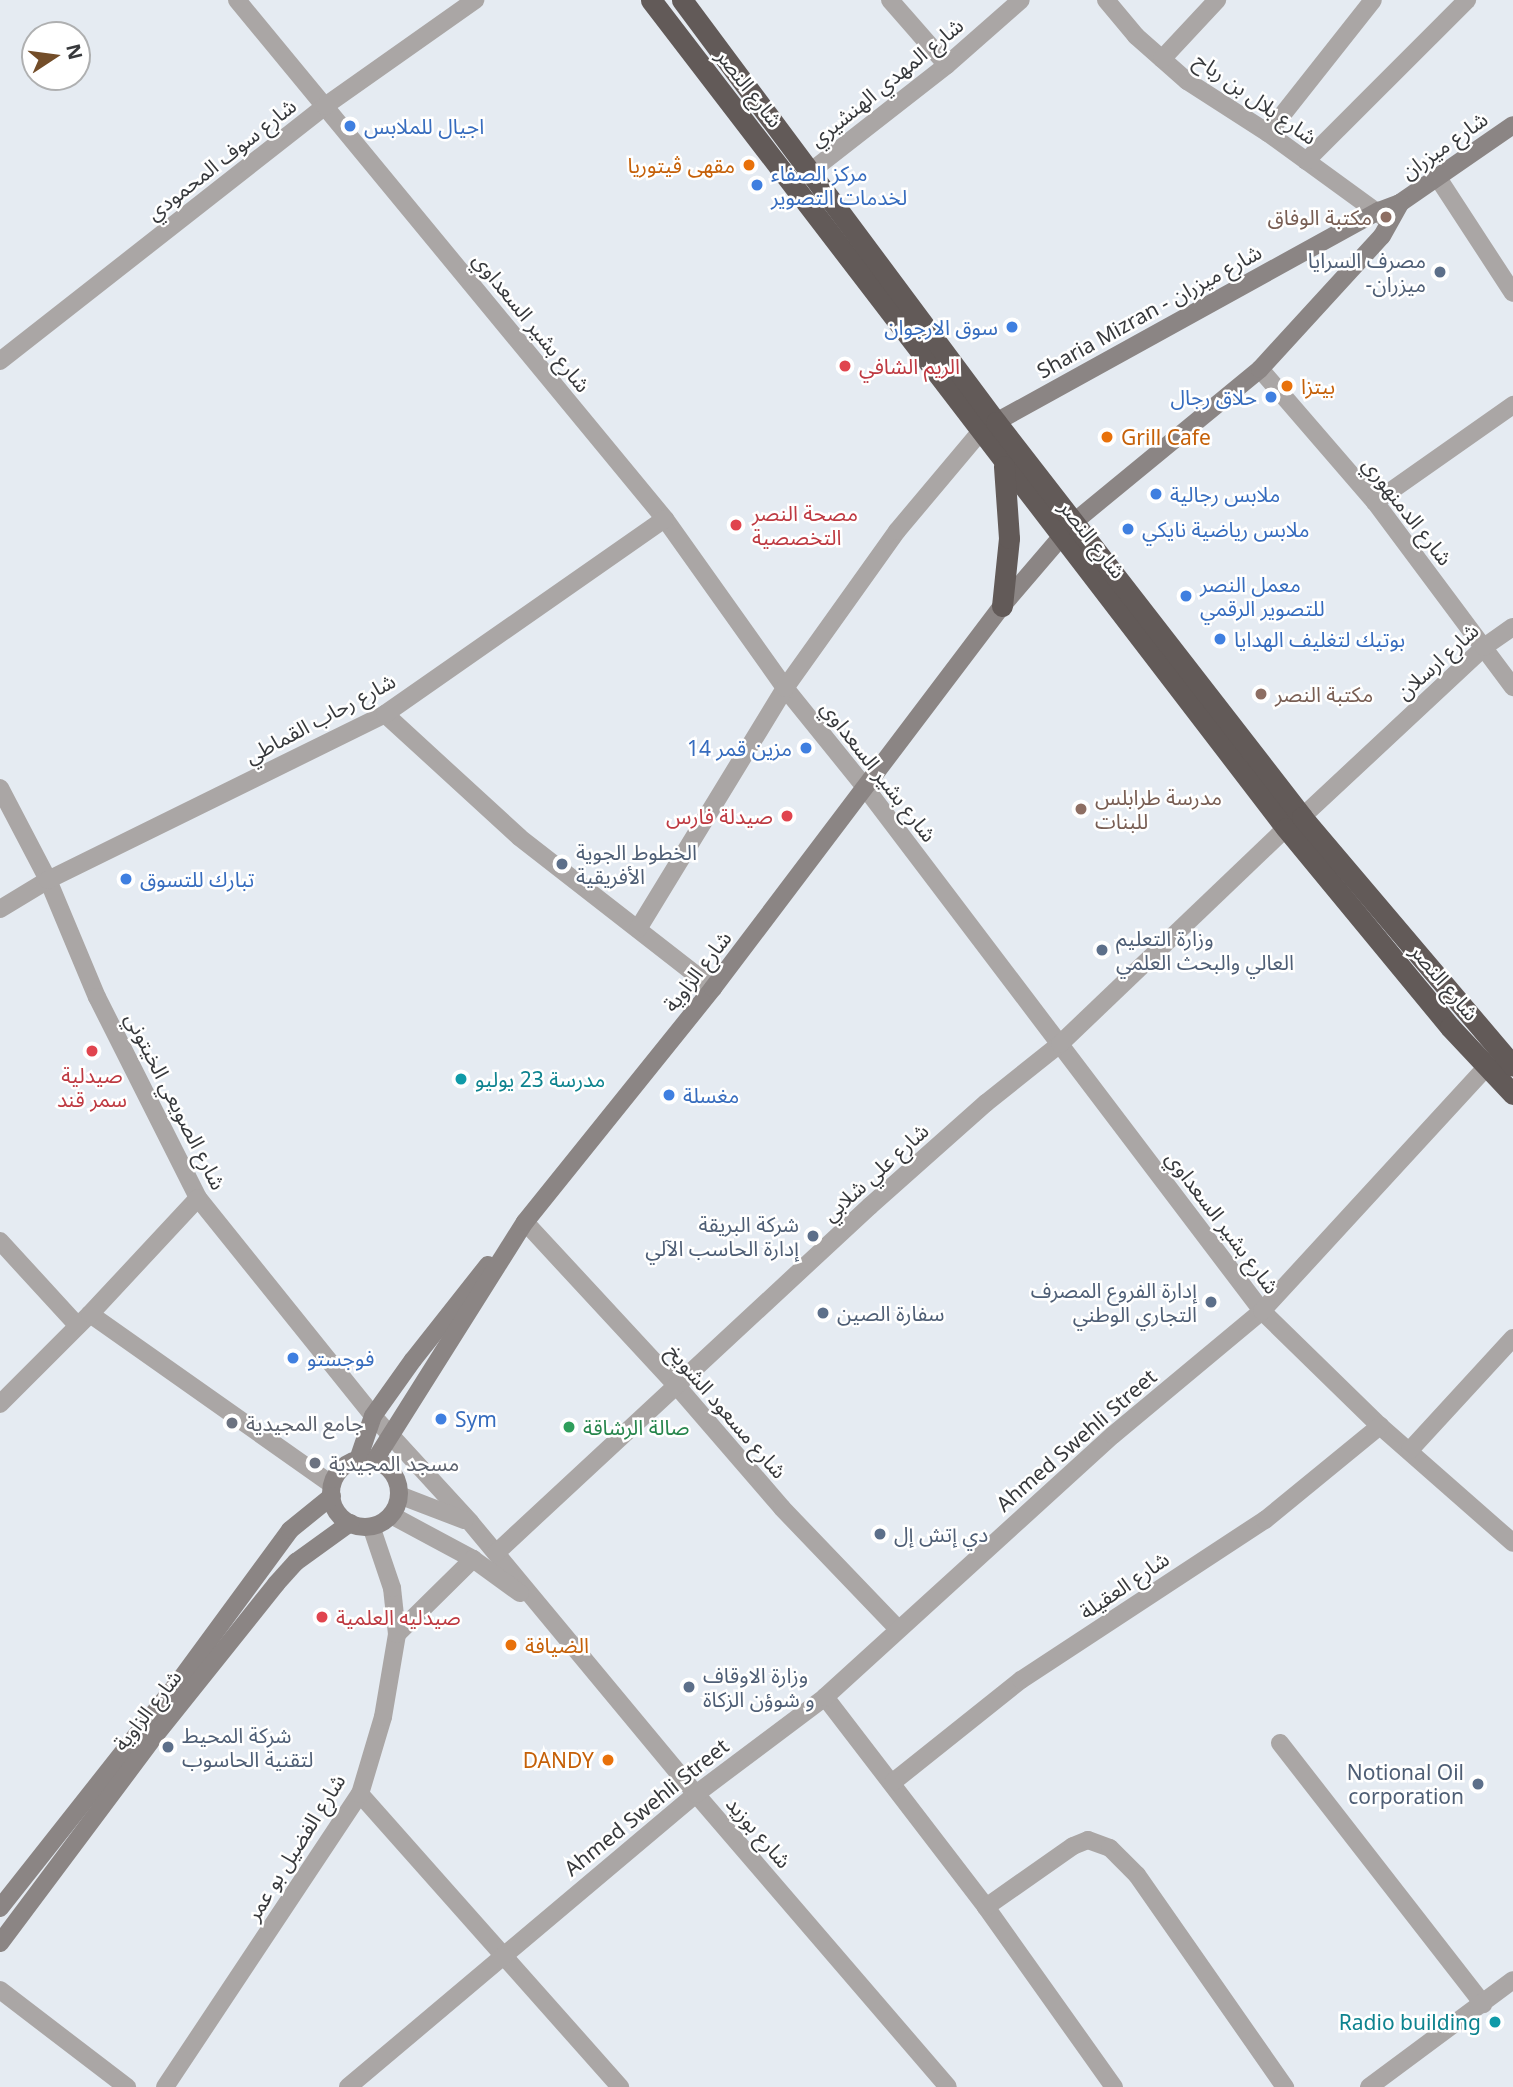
<!DOCTYPE html>
<html>
<head>
<meta charset="utf-8">
<style>
	body { margin:0 }
	#map { position:relative; width:1513px; height:2087px; overflow:hidden; background:#e5ebf2; font-family:"Noto Sans","Noto Sans Arabic",sans-serif }
	div>[style] { position:absolute }
	.street>* { height:18px; margin:-9px; padding:0 9px; transform-origin:9px; border-radius:9px; background:#aaa6a5 }
	.secondary>* { height:18px; margin:-9px; padding:0 9px; transform-origin:9px; border-radius:9px; background:#8b8584 }
	.secondary>.ring { margin:-9px; padding:0; box-sizing:content-box; background:none; border:18px solid #8b8584; border-radius:50% }
	.highway>* { height:21px; margin:-10.5px; padding:0 10.5px; transform-origin:10.5px; border-radius:10.5px; background:#625a58 }
	.dots>* { width:19px; height:19px; translate:-50% -50%; box-sizing:border-box; border:4px solid #fff; border-radius:50% }
	span { translate:-50% -50%; white-space:nowrap; text-align:center; line-height:1.15; -webkit-text-stroke:5px #fff; paint-order:stroke }
	.street-label { font-size:21px; color:#37393c }
	.shop-label { font-size:21px; color:#366cbe }
	.left { translate:0 -50%; text-align:left }
	.right { translate:-100% -50%; text-align:right }
	.food-label { font-size:21px; color:#c56008 }
	.education-label { font-size:21px; color:#785e54 }
	.service-label { font-size:21px; color:#4e5e75 }
	.health-label { font-size:21px; color:#be3a42 }
	.culture-label { font-size:21px; color:#0d838f }
	.worship-label { font-size:21px; color:#5b616d }
	.leisure-label { font-size:21px; color:#27864d }
	.north { position:absolute; left:21px; top:21px; width:70px; height:70px; box-sizing:border-box; background:#fff; border:2px solid #afb0b1; border-radius:50%; rotate:77deg; font-size:19px; font-weight:700; line-height:28px; text-align:center; color:#37393c }
	.north::after { content:''; display:block; margin:auto; width:24px; height:32px; background:#734d29; clip-path:polygon(50% 0,100% 100%,50% 72%,0 100%) }
</style>
</head>
<body>
<div id="map">
	<div class="street">
		<i style="left:237px;top:0;width:673px;rotate:50.49deg"></i>
		<i style="left:665px;top:519px;width:207px;rotate:54.6deg"></i>
		<i style="left:785px;top:688px;width:126px;rotate:51.1deg"></i>
		<i style="left:864px;top:786px;width:659px;rotate:52.83deg"></i>
		<i style="left:1262px;top:1311px;width:165px;rotate:44.3deg"></i>
		<i style="left:1380px;top:1426px;width:177px;rotate:41.3deg"></i>
		<i style="left:890px;top:0;width:86px;rotate:48.8deg"></i>
		<i style="left:1106px;top:0;width:47px;rotate:50.2deg"></i>
		<i style="left:1136px;top:36px;width:68px;rotate:41.4deg"></i>
		<i style="left:1187px;top:81px;width:96px;rotate:32.7deg"></i>
		<i style="left:1268px;top:133px;width:150px;rotate:36deg"></i>
		<i style="left:1162px;top:59px;width:81px;rotate:-47deg"></i>
		<i style="left:1268px;top:133px;width:169px;rotate:-51.7deg"></i>
		<i style="left:1306px;top:161px;width:228px;rotate:-45deg"></i>
		<i style="left:810px;top:172px;width:174px;rotate:-38deg"></i>
		<i style="left:947px;top:65px;width:98px;rotate:-41.3deg"></i>
		<i style="left:1438px;top:178px;width:137px;rotate:56.9deg"></i>
		<i style="left:0;top:361px;width:413px;rotate:-38.1deg"></i>
		<i style="left:325px;top:106px;width:184px;rotate:-35.2deg"></i>
		<i style="left:1260px;top:369px;width:176px;rotate:49.2deg"></i>
		<i style="left:1375px;top:502px;width:231px;rotate:53.3deg"></i>
		<i style="left:1375px;top:502px;width:169px;rotate:-35.1deg"></i>
		<i style="left:385px;top:714px;width:182px;rotate:42.5deg"></i>
		<i style="left:519px;top:837px;width:246px;rotate:37.9deg"></i>
		<i style="left:0;top:788px;width:104px;rotate:62.4deg"></i>
		<i style="left:48px;top:880px;width:127px;rotate:67.3deg"></i>
		<i style="left:97px;top:997px;width:225px;rotate:63.3deg"></i>
		<i style="left:198px;top:1198px;width:280px;rotate:51.2deg"></i>
		<i style="left:373px;top:1416px;width:144px;rotate:47.5deg"></i>
		<i style="left:470px;top:1522px;width:354px;rotate:50.3deg"></i>
		<i style="left:696px;top:1794px;width:386px;rotate:49.3deg"></i>
		<i style="left:1302px;top:817px;width:249px;rotate:-43deg"></i>
		<i style="left:1484px;top:647px;width:35px;rotate:-35deg"></i>
		<i style="left:0;top:909px;width:56px;rotate:-31.1deg"></i>
		<i style="left:48px;top:880px;width:376px;rotate:-26.2deg"></i>
		<i style="left:385px;top:714px;width:341px;rotate:-34.9deg"></i>
		<i style="left:638px;top:929px;width:282px;rotate:-58.6deg"></i>
		<i style="left:785px;top:688px;width:193px;rotate:-54.5deg"></i>
		<i style="left:897px;top:531px;width:129px;rotate:-50deg"></i>
		<i style="left:525px;top:1222px;width:222px;rotate:47.2deg"></i>
		<i style="left:676px;top:1385px;width:162px;rotate:49.2deg"></i>
		<i style="left:782px;top:1508px;width:166px;rotate:46.2deg"></i>
		<i style="left:0;top:1241px;width:115px;rotate:47.5deg"></i>
		<i style="left:90px;top:1314px;width:296px;rotate:35.2deg"></i>
		<i style="left:0;top:1404px;width:127px;rotate:-45deg"></i>
		<i style="left:90px;top:1314px;width:158px;rotate:-47deg"></i>
		<i style="left:1410px;top:1450px;width:152px;rotate:-47.4deg"></i>
		<i style="left:399px;top:1495px;width:70px;rotate:21deg"></i>
		<i style="left:391px;top:1515px;width:93px;rotate:28.2deg"></i>
		<i style="left:473px;top:1559px;width:58px;rotate:35.9deg"></i>
		<i style="left:496px;top:1553px;width:510px;rotate:-42.86deg"></i>
		<i style="left:870px;top:1206px;width:155px;rotate:-41.6deg"></i>
		<i style="left:986px;top:1103px;width:95px;rotate:-38.6deg"></i>
		<i style="left:1060px;top:1044px;width:313px;rotate:-43.7deg"></i>
		<i style="left:397px;top:1634px;width:107px;rotate:-44.6deg"></i>
		<i style="left:825px;top:1697px;width:265px;rotate:52.5deg"></i>
		<i style="left:986px;top:1907px;width:221px;rotate:54.6deg"></i>
		<i style="left:1280px;top:1743px;width:331px;rotate:52.1deg"></i>
		<i style="left:893px;top:1782px;width:164px;rotate:-38.6deg"></i>
		<i style="left:1021px;top:1680px;width:292px;rotate:-33.3deg"></i>
		<i style="left:1265px;top:1520px;width:149px;rotate:-39.3deg"></i>
		<i style="left:360px;top:1794px;width:392px;rotate:48.4deg"></i>
		<i style="left:986px;top:1907px;width:106px;rotate:-35deg"></i>
		<i style="left:1073px;top:1846px;width:16px;rotate:-22deg"></i>
		<i style="left:1088px;top:1840px;width:23px;rotate:20deg"></i>
		<i style="left:1110px;top:1848px;width:38px;rotate:45deg"></i>
		<i style="left:1137px;top:1875px;width:259px;rotate:55.1deg"></i>
		<i style="left:0;top:1990px;width:160px;rotate:37.4deg"></i>
		<i style="left:165px;top:2087px;width:352px;rotate:-56.4deg"></i>
		<i style="left:360px;top:1794px;width:80px;rotate:-73.4deg"></i>
		<i style="left:383px;top:1717px;width:84px;rotate:-80.4deg"></i>
		<i style="left:397px;top:1634px;width:46px;rotate:-96.2deg"></i>
		<i style="left:392px;top:1588px;width:65px;rotate:-108.7deg"></i>
		<i style="left:348px;top:2087px;width:455px;rotate:-40.1deg"></i>
		<i style="left:696px;top:1794px;width:161px;rotate:-36.9deg"></i>
		<i style="left:825px;top:1697px;width:389px;rotate:-42.3deg"></i>
		<i style="left:1113px;top:1435px;width:194px;rotate:-39.8deg"></i>
		<i style="left:1262px;top:1311px;width:331px;rotate:-47.4deg"></i>
		<i style="left:1369px;top:2087px;width:179px;rotate:-36.6deg"></i>
	</div>
	<div class="secondary">
		<i style="left:996px;top:422px;width:437px;rotate:-28.9deg"></i>
		<i style="left:1379px;top:211px;width:22px;rotate:-21deg"></i>
		<i style="left:1400px;top:203px;width:137px;rotate:-34.6deg"></i>
		<i class="ring" style="left:331px;top:1459px;width:50px;height:50px"></i>
		<i style="left:358px;top:1460px;width:46px;rotate:-71.2deg"></i>
		<i style="left:373px;top:1416px;width:69px;rotate:-54.5deg"></i>
		<i style="left:413px;top:1360px;width:121px;rotate:-51.7deg"></i>
		<i style="left:375px;top:1460px;width:281px;rotate:-57.8deg"></i>
		<i style="left:525px;top:1222px;width:300px;rotate:-51.2deg"></i>
		<i style="left:713px;top:988px;width:479px;rotate:-52.9deg"></i>
		<i style="left:1002px;top:606px;width:111px;rotate:-49.4deg"></i>
		<i style="left:1074px;top:522px;width:241px;rotate:-39.4deg"></i>
		<i style="left:1260px;top:369px;width:180px;rotate:-47.5deg"></i>
		<i style="left:1382px;top:236px;width:38px;rotate:-61deg"></i>
		<i style="left:0;top:1908px;width:285px;rotate:-51.7deg"></i>
		<i style="left:177px;top:1684px;width:191px;rotate:-53.7deg"></i>
		<i style="left:290px;top:1530px;width:54px;rotate:-39deg"></i>
		<i style="left:0;top:1943px;width:257px;rotate:-53.2deg"></i>
		<i style="left:154px;top:1737px;width:196px;rotate:-51.4deg"></i>
		<i style="left:276px;top:1584px;width:30px;rotate:-48deg"></i>
		<i style="left:296px;top:1562px;width:67px;rotate:-35.8deg"></i>
	</div>
	<div class="highway">
		<i style="left:651px;top:0;width:1043px;rotate:52.52deg"></i>
		<i style="left:1286px;top:828px;width:258px;rotate:50.5deg"></i>
		<i style="left:1450px;top:1027px;width:92px;rotate:46.8deg"></i>
		<i style="left:682px;top:0;width:526px;rotate:53.35deg"></i>
		<i style="left:996px;top:422px;width:500px;rotate:52.2deg"></i>
		<i style="left:1302px;top:817px;width:326px;rotate:49.7deg"></i>
		<i style="left:1002px;top:606px;width:68px;rotate:-84.1deg"></i>
		<i style="left:1009px;top:538px;width:72px;rotate:-94deg"></i>
	</div>
	<div class="dots">
		<i style="left:350px;top:126px;background:#3f7fe0"></i>
		<i style="left:749px;top:165px;background:#e8710a"></i>
		<i style="left:757px;top:185px;background:#3f7fe0"></i>
		<i style="left:1386px;top:217px;background:#8d6e63"></i>
		<i style="left:1440px;top:272px;background:#5c6f8a"></i>
		<i style="left:1012px;top:327px;background:#3f7fe0"></i>
		<i style="left:845px;top:366px;background:#e0444e"></i>
		<i style="left:1287px;top:386px;background:#e8710a"></i>
		<i style="left:1271px;top:397px;background:#3f7fe0"></i>
		<i style="left:1107px;top:437px;background:#e8710a"></i>
		<i style="left:1156px;top:494px;background:#3f7fe0"></i>
		<i style="left:736px;top:525px;background:#e0444e"></i>
		<i style="left:1128px;top:529px;background:#3f7fe0"></i>
		<i style="left:1186px;top:596px;background:#3f7fe0"></i>
		<i style="left:1220px;top:639px;background:#3f7fe0"></i>
		<i style="left:1261px;top:694px;background:#8d6e63"></i>
		<i style="left:806px;top:748px;background:#3f7fe0"></i>
		<i style="left:1081px;top:809px;background:#8d6e63"></i>
		<i style="left:787px;top:816px;background:#e0444e"></i>
		<i style="left:562px;top:864px;background:#5c6f8a"></i>
		<i style="left:126px;top:879px;background:#3f7fe0"></i>
		<i style="left:1102px;top:950px;background:#5c6f8a"></i>
		<i style="left:92px;top:1051px;background:#e0444e"></i>
		<i style="left:461px;top:1079px;background:#0f9aa8"></i>
		<i style="left:669px;top:1095px;background:#3f7fe0"></i>
		<i style="left:813px;top:1236px;background:#5c6f8a"></i>
		<i style="left:1211px;top:1302px;background:#5c6f8a"></i>
		<i style="left:823px;top:1313px;background:#5c6f8a"></i>
		<i style="left:293px;top:1358px;background:#3f7fe0"></i>
		<i style="left:441px;top:1419px;background:#3f7fe0"></i>
		<i style="left:232px;top:1423px;background:#6b7280"></i>
		<i style="left:569px;top:1427px;background:#2e9e5b"></i>
		<i style="left:315px;top:1463px;background:#6b7280"></i>
		<i style="left:880px;top:1534px;background:#5c6f8a"></i>
		<i style="left:322px;top:1617px;background:#e0444e"></i>
		<i style="left:511px;top:1645px;background:#e8710a"></i>
		<i style="left:689px;top:1687px;background:#5c6f8a"></i>
		<i style="left:168px;top:1747px;background:#5c6f8a"></i>
		<i style="left:608px;top:1760px;background:#e8710a"></i>
		<i style="left:1478px;top:1784px;background:#5c6f8a"></i>
		<i style="left:1495px;top:2022px;background:#0f9aa8"></i>
	</div>
	<div class="street-label">
		<span style="left:886px;top:82px;rotate:-39deg">شارع المهدي الهنشيري</span>
		<span style="left:750px;top:88px;rotate:52deg">شارع النصر</span>
		<span style="left:1256px;top:98px;rotate:35deg">شارع بلال بن رباح</span>
		<span style="left:1444px;top:145px;rotate:-35deg">شارع ميزران</span>
		<span style="left:221px;top:159px;rotate:-38deg">شارع سوف المحمودي</span>
		<span style="left:1149px;top:311px;rotate:-29deg">Sharia Mizran - شارع ميزران</span>
		<span style="left:532px;top:322px;rotate:51deg">شارع بشير السعداوي</span>
		<span style="left:1408px;top:511px;rotate:52deg">شارع الدمنهوري</span>
		<span style="left:1093px;top:539px;rotate:52deg">شارع النصر</span>
		<span style="left:1437px;top:661px;rotate:-42deg">شارع ارسلان</span>
		<span style="left:320px;top:718px;rotate:-28deg">شارع رحاب القماطي</span>
		<span style="left:879px;top:771px;rotate:52deg">شارع بشير السعداوي</span>
		<span style="left:697px;top:971px;rotate:-52deg">شارع الزاوية</span>
		<span style="left:1445px;top:982px;rotate:50deg">شارع النصر</span>
		<span style="left:176px;top:1101px;rotate:63deg">شارع الصويعي الخيتوني</span>
		<span style="left:875px;top:1172px;rotate:-42deg">شارع علي شلابي</span>
		<span style="left:1223px;top:1222px;rotate:53deg">شارع بشير السعداوي</span>
		<span style="left:727px;top:1411px;rotate:49deg">شارع مسعود الشويخ</span>
		<span style="left:1076px;top:1440px;rotate:-41deg">Ahmed Swehli Street</span>
		<span style="left:1124px;top:1585px;rotate:-34deg">شارع العقيلة</span>
		<span style="left:147px;top:1710px;rotate:-52deg">شارع الزاوية</span>
		<span style="left:646px;top:1807px;rotate:-39deg">Ahmed Swehli Street</span>
		<span style="left:759px;top:1832px;rotate:49deg">شارع بوزيد</span>
		<span style="left:295px;top:1847px;rotate:-58deg">شارع الفضيل بو عمر</span>
	</div>
	<div class="shop-label">
		<span class="left" style="left:364px;top:126px">اجيال للملابس</span>
		<span class="left" style="left:771px;top:185px">مركز الصفاء<br>لخدمات التصوير</span>
		<span class="right" style="left:998px;top:327px">سوق الارجوان</span>
		<span class="right" style="left:1257px;top:397px">حلاق رجال</span>
		<span class="left" style="left:1170px;top:494px">ملابس رجالية</span>
		<span class="left" style="left:1142px;top:529px">ملابس رياضية نايكي</span>
		<span class="left" style="left:1200px;top:596px">معمل النصر<br>للتصوير الرقمي</span>
		<span class="left" style="left:1234px;top:639px">بوتيك لتغليف الهدايا</span>
		<span class="right" style="left:792px;top:748px">مزين قمر 14</span>
		<span class="left" style="left:140px;top:879px">تبارك للتسوق</span>
		<span class="left" style="left:683px;top:1095px">مغسلة</span>
		<span class="left" style="left:307px;top:1358px">فوجستو</span>
		<span class="left" style="left:455px;top:1419px">Sym</span>
	</div>
	<div class="food-label">
		<span class="right" style="left:735px;top:165px">مقهى ڤيتوريا</span>
		<span class="left" style="left:1301px;top:386px">بيتزا</span>
		<span class="left" style="left:1121px;top:437px">Grill Cafe</span>
		<span class="left" style="left:525px;top:1645px">الضيافة</span>
		<span class="right" style="left:594px;top:1760px">DANDY</span>
	</div>
	<div class="education-label">
		<span class="right" style="left:1372px;top:217px">مكتبة الوفاق</span>
		<span class="left" style="left:1275px;top:694px">مكتبة النصر</span>
		<span class="left" style="left:1095px;top:809px">مدرسة طرابلس<br>للبنات</span>
	</div>
	<div class="service-label">
		<span class="right" style="left:1426px;top:272px">مصرف السرايا<br>-ميزران</span>
		<span class="left" style="left:576px;top:864px">الخطوط الجوية<br>الأفريقية</span>
		<span class="left" style="left:1116px;top:950px">وزارة التعليم<br>العالي والبحث العلمي</span>
		<span class="right" style="left:799px;top:1236px">شركة البريقة<br>إدارة الحاسب الآلي</span>
		<span class="right" style="left:1197px;top:1302px">إدارة الفروع المصرف<br>التجاري الوطني</span>
		<span class="left" style="left:837px;top:1313px">سفارة الصين</span>
		<span class="left" style="left:894px;top:1534px">دي إتش إل</span>
		<span class="left" style="left:703px;top:1687px">وزارة الاوقاف<br>و شوؤن الزكاة</span>
		<span class="left" style="left:182px;top:1747px">شركة المحيط<br>لتقنية الحاسوب</span>
		<span class="right" style="left:1464px;top:1784px">Notional Oil<br>corporation</span>
	</div>
	<div class="health-label">
		<span class="left" style="left:859px;top:366px">الريم الشافي</span>
		<span class="left" style="left:752px;top:525px">مصحة النصر<br>التخصصية</span>
		<span class="right" style="left:773px;top:816px">صيدلة فارس</span>
		<span style="left:92px;top:1087px">صيدلية<br>سمر قند</span>
		<span class="left" style="left:336px;top:1617px">صيدليه العلمية</span>
	</div>
	<div class="culture-label">
		<span class="left" style="left:475px;top:1079px">مدرسة 23 يوليو</span>
		<span class="right" style="left:1481px;top:2022px">Radio building</span>
	</div>
	<div class="worship-label">
		<span class="left" style="left:246px;top:1423px">جامع المجيدية</span>
		<span class="left" style="left:329px;top:1463px">مسجد المجيدية</span>
	</div>
	<div class="leisure-label">
		<span class="left" style="left:583px;top:1427px">صالة الرشاقة</span>
	</div>
	<div class="north">N</div>
</div>
</body>
</html>
